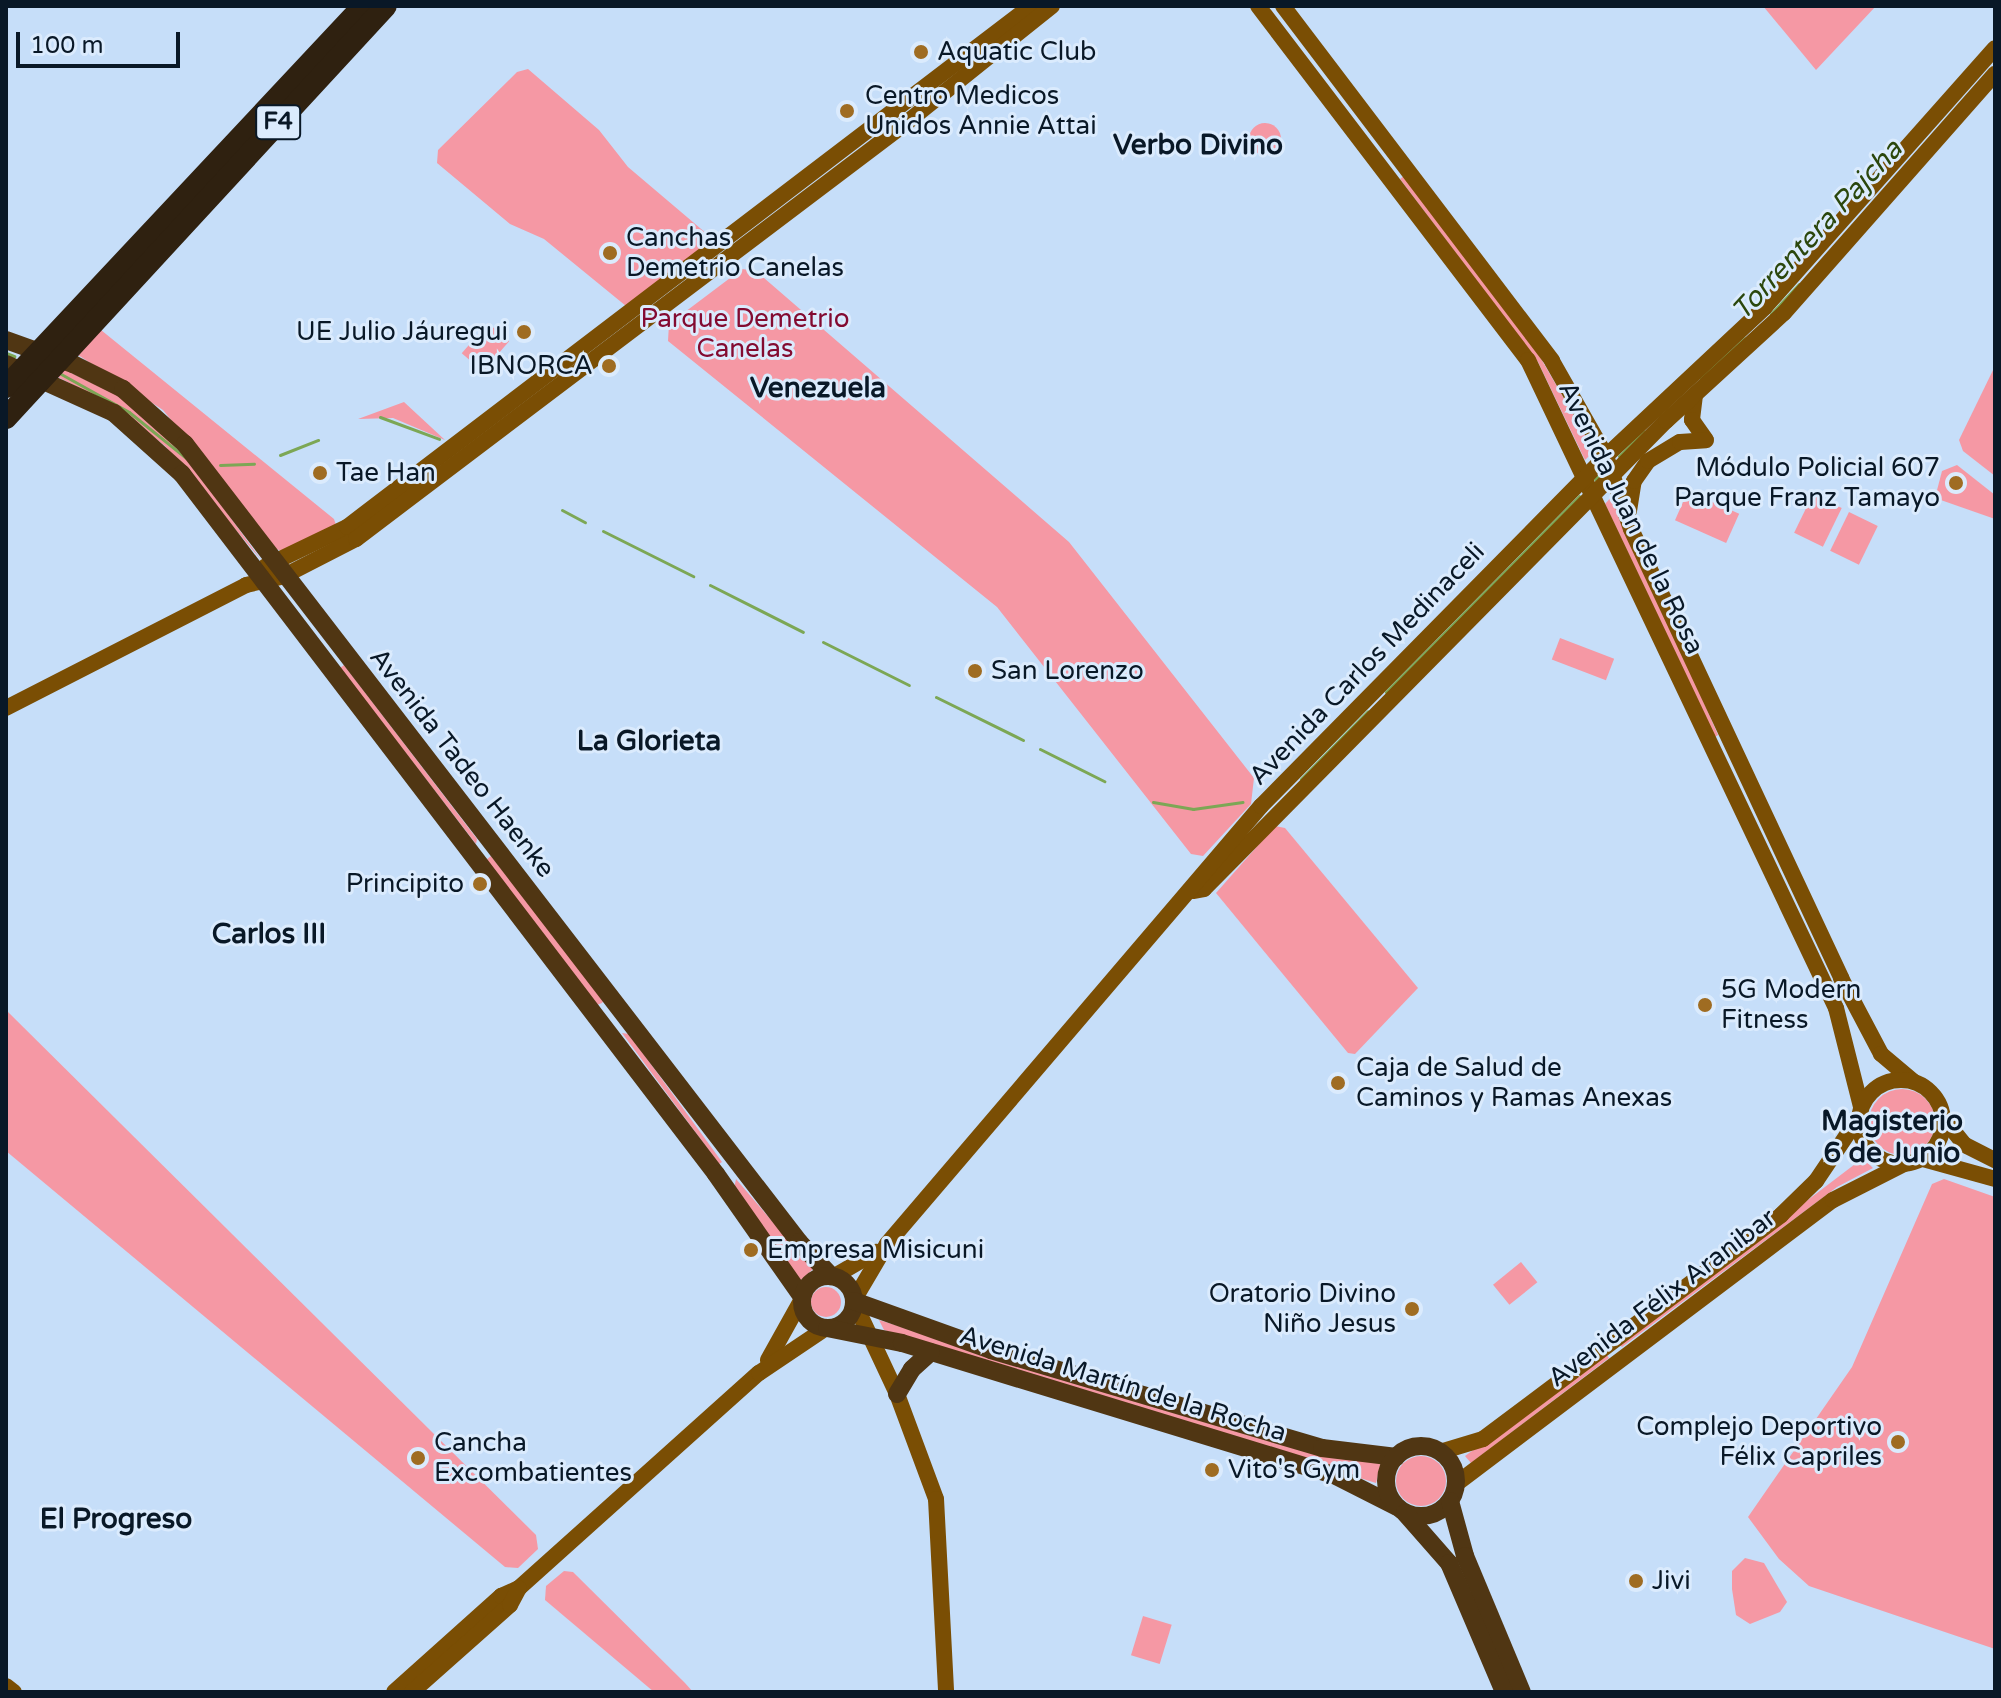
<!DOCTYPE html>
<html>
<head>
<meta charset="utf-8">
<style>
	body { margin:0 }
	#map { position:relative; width:2001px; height:1698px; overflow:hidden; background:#c6def9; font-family:"Varela Round",sans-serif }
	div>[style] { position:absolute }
	.green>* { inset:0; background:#f598a4; transform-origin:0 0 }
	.round { border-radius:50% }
	.stream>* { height:3px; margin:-1.5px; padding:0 1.5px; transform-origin:1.5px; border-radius:1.5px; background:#7ca755 }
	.secondary>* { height:16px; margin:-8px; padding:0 8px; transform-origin:8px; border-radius:8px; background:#7a4e04 }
	.secondary>.ring { margin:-8px; padding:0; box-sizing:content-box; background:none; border:16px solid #7a4e04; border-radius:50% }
	.primary>* { height:18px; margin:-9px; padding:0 9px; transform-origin:9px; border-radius:9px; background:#503613 }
	.primary>.ring { margin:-9px; padding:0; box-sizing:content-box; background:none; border:18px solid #503613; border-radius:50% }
	.highway>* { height:22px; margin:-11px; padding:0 11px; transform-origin:11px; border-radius:11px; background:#2f2110 }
	.dots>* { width:22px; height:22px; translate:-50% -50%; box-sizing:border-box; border:4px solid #dbebfd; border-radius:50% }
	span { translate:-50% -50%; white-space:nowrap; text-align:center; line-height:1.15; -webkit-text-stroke:6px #dbebfd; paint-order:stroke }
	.shield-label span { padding:2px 6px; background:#dbebfd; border:2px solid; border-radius:6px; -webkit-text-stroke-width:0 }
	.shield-label { font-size:24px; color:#091827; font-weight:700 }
	.poi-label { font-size:26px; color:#091827 }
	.left { translate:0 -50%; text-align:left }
	.right { translate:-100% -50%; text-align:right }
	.park-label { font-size:26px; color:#830b31 }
	.street-label { font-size:26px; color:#091827 }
	.neighbourhood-label { font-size:28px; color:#091827; font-weight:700 }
	.water-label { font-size:28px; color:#2b470c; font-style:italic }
	.frame { position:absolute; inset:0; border:8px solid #091827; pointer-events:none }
	.scale { position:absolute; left:16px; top:32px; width:164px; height:36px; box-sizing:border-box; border:4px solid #091827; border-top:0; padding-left:10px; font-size:24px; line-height:28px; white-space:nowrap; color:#091827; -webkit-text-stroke:6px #dbebfd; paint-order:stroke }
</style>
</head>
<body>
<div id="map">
	<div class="green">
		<i style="clip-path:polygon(1763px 6px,1876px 6px,1816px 70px)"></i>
		<i style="clip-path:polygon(528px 69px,599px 130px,628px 167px,707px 234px,710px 242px,626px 306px,544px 239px,510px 224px,437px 163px,438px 150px,517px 72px)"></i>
		<i class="round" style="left:1249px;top:123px;width:32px;height:32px"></i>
		<i style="clip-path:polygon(1404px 176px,1540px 357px,1594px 451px,1585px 460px,1538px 362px,1400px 179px)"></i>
		<i style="clip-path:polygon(742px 269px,756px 271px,1069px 542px,1254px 778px,1251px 804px,1203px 856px,1191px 854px,997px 607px,668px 341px,669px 324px)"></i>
		<i style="left:488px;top:323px;width:28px;height:40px;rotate:41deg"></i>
		<i style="clip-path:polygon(101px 330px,334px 519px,336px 525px,282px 551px,276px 549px,163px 410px,78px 355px)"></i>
		<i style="clip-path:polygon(1995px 366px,1995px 476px,1963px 451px,1959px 440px)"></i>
		<i style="clip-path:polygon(59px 367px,119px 396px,148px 418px,193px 466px,262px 561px,165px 446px,116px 407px,52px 374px)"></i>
		<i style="clip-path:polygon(404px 402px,445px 440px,393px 418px,358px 419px)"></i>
		<i style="clip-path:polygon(1957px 465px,1995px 495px,1995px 519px,1935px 498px,1942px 471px)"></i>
		<i style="left:1688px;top:491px;width:56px;height:32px;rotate:24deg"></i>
		<i style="left:1813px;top:494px;width:32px;height:43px;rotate:26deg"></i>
		<i style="clip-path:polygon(1613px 495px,1718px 735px,1715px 737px,1605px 504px)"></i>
		<i style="left:1849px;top:512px;width:32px;height:43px;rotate:26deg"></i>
		<i style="left:1560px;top:638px;width:58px;height:23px;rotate:21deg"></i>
		<i style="clip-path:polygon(344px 665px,477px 839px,476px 844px,340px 668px)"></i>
		<i style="clip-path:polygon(1275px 826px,1285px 828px,1418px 988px,1355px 1054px,1348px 1053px,1216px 893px)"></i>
		<i style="clip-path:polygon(491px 856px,604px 1000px,602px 1003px,597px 1005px,486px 860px)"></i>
		<i style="clip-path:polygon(6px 1010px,536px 1535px,538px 1549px,518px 1568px,505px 1567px,6px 1151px)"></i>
		<i style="clip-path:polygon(622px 1033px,629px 1034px,722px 1162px,719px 1164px)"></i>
		<i class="round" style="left:1869px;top:1089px;width:66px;height:66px"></i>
		<i style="clip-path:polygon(1863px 1158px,1873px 1168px,1837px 1187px,1622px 1347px,1619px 1344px)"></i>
		<i style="clip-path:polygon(736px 1179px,813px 1269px,800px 1281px,734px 1189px)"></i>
		<i style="clip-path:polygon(1944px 1179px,1995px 1197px,1995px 1649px,1809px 1586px,1779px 1559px,1748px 1517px,1852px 1367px,1932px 1184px)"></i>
		<i style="left:1521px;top:1262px;width:26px;height:36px;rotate:51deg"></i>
		<i class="round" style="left:811px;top:1287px;width:30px;height:30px"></i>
		<i style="clip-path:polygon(879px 1320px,1310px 1453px,1381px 1463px,1376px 1483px,884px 1330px)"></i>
		<i style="clip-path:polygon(1606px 1354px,1609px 1358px,1471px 1463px,1465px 1456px)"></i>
		<i class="round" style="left:1396px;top:1456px;width:50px;height:50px"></i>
		<i style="clip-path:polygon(1745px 1558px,1764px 1563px,1787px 1602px,1780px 1612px,1750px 1624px,1736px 1615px,1732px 1589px,1732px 1571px)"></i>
		<i style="clip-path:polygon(573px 1572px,685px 1683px,693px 1692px,654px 1692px,545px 1600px,546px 1586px,564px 1571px)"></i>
		<i style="left:1143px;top:1616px;width:30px;height:41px;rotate:17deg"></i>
	</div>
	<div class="stream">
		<i style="left:1771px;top:314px;width:41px;rotate:-47deg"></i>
		<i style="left:6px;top:353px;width:9px;rotate:21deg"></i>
		<i style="left:61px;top:374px;width:78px;rotate:29.2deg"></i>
		<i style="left:129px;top:412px;width:73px;rotate:38.9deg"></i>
		<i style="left:1701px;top:378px;width:59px;rotate:-42.3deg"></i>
		<i style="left:380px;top:417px;width:63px;rotate:20.4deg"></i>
		<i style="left:280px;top:455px;width:41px;rotate:-21.5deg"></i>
		<i style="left:1619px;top:456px;width:35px;rotate:-44deg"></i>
		<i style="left:220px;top:465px;width:34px;rotate:-2deg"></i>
		<i style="left:1595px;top:479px;width:11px;rotate:-49deg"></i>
		<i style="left:562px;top:510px;width:26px;rotate:28deg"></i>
		<i style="left:603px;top:531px;width:101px;rotate:26.6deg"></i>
		<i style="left:710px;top:585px;width:104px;rotate:26.8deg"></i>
		<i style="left:823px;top:642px;width:96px;rotate:26.6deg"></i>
		<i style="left:1386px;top:692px;width:275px;rotate:-45.4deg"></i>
		<i style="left:936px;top:697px;width:97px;rotate:26.3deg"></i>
		<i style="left:1040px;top:749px;width:72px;rotate:26.6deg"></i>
		<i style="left:1301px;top:779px;width:95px;rotate:-45.4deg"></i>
		<i style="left:1153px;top:802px;width:41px;rotate:9.9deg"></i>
		<i style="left:1193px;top:809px;width:50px;rotate:-8deg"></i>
	</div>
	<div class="secondary">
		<i style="left:1258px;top:6px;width:445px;rotate:52.7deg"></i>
		<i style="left:1528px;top:360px;width:717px;rotate:64.58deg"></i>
		<i style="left:1836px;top:1008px;width:102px;rotate:75.8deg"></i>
		<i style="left:1283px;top:6px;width:445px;rotate:52.8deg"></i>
		<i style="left:1552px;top:361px;width:109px;rotate:60.4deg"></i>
		<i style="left:1606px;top:456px;width:77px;rotate:71.1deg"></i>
		<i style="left:1631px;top:529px;width:496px;rotate:64.9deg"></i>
		<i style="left:1841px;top:978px;width:86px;rotate:62.2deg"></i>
		<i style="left:1881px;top:1054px;width:42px;rotate:40.2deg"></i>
		<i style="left:1695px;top:395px;width:25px;rotate:97deg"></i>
		<i style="left:1692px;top:420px;width:24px;rotate:55deg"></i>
		<i style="left:1629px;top:511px;width:30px;rotate:-81deg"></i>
		<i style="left:1634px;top:481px;width:24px;rotate:-55deg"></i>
		<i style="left:1648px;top:461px;width:37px;rotate:-31deg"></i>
		<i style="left:1680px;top:442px;width:26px;rotate:-4deg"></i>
		<i style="left:266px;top:566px;width:90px;rotate:-25.7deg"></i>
		<i style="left:347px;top:527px;width:860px;rotate:-37.3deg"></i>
		<i style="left:6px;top:708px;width:270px;rotate:-27.1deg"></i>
		<i style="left:246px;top:585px;width:39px;rotate:-13deg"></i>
		<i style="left:284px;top:576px;width:81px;rotate:-27.2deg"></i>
		<i style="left:356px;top:539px;width:690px;rotate:-37.1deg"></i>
		<i style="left:906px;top:123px;width:187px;rotate:-38.7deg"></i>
		<i style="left:1193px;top:891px;width:11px;rotate:-10deg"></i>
		<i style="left:1204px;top:889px;width:658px;rotate:-45.37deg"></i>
		<i style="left:1666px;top:421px;width:160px;rotate:-42.5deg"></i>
		<i style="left:1784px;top:313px;width:319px;rotate:-48.6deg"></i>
		<i class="ring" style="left:1859px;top:1080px;width:68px;height:68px"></i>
		<i style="left:1943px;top:1118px;width:35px;rotate:51deg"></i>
		<i style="left:1965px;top:1145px;width:34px;rotate:27deg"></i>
		<i style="left:1923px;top:1159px;width:75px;rotate:15.5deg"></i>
		<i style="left:833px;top:1277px;width:50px;rotate:-30.2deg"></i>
		<i style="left:854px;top:1300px;width:65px;rotate:-59.5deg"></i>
		<i style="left:887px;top:1244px;width:576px;rotate:-49.51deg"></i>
		<i style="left:1261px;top:806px;width:491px;rotate:-45.4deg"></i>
		<i style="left:1606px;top:456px;width:218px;rotate:-43.1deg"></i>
		<i style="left:1765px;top:307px;width:346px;rotate:-48.4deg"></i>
		<i style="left:854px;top:1302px;width:102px;rotate:64.9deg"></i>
		<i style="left:897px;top:1394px;width:112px;rotate:69.6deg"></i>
		<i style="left:936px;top:1499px;width:193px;rotate:87deg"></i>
		<i style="left:768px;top:1360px;width:70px;rotate:-60.9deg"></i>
		<i style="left:1440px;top:1452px;width:45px;rotate:-16.8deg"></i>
		<i style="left:1483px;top:1439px;width:373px;rotate:-36.9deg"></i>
		<i style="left:1781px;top:1215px;width:49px;rotate:-44.2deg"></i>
		<i style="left:1816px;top:1181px;width:73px;rotate:-56.1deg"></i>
		<i style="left:1456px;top:1484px;width:472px;rotate:-37deg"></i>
		<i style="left:1833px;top:1200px;width:80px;rotate:-26.9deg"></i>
		<i style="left:6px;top:1686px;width:10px;rotate:37deg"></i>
		<i style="left:394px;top:1692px;width:144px;rotate:-41.9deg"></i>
		<i style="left:501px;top:1596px;width:20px;rotate:-24deg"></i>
		<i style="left:519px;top:1588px;width:322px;rotate:-41.9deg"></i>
		<i style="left:759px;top:1373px;width:81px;rotate:-33.9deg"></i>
		<i style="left:412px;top:1692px;width:131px;rotate:-41.6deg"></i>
		<i style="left:510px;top:1605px;width:19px;rotate:-62deg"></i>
	</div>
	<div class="primary">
		<i style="left:6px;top:340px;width:71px;rotate:19.7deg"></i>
		<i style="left:73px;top:364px;width:56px;rotate:26.6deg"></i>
		<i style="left:123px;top:389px;width:83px;rotate:41.6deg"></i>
		<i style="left:185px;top:444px;width:1007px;rotate:52.42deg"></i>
		<i style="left:799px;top:1242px;width:47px;rotate:46.7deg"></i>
		<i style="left:6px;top:364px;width:119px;rotate:24.4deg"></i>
		<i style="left:114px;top:413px;width:91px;rotate:41.9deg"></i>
		<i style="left:182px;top:474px;width:880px;rotate:52.66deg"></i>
		<i style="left:716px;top:1174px;width:150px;rotate:55deg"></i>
		<i class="ring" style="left:802px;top:1276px;width:34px;height:34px"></i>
		<i style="left:854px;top:1301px;width:145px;rotate:19.7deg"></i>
		<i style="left:991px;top:1350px;width:345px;rotate:16.5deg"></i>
		<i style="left:1322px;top:1448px;width:75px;rotate:6.9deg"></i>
		<i style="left:827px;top:1328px;width:76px;rotate:11.3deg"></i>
		<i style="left:902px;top:1343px;width:454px;rotate:17deg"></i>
		<i style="left:1336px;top:1476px;width:68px;rotate:26.9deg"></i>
		<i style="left:897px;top:1394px;width:29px;rotate:-59deg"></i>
		<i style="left:912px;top:1369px;width:25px;rotate:-42deg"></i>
		<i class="ring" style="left:1386px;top:1446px;width:52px;height:52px"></i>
		<i style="left:1450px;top:1501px;width:57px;rotate:74.7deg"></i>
		<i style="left:1465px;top:1556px;width:147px;rotate:67.3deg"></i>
		<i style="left:1405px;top:1513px;width:67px;rotate:48.7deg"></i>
		<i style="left:1449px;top:1563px;width:140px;rotate:66.9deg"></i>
	</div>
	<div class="highway">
		<i style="left:6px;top:387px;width:522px;rotate:-46.86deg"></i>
		<i style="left:6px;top:418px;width:560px;rotate:-47.31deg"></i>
	</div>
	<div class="dots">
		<i style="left:921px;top:52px;background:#9f6c22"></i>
		<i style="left:847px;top:111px;background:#9f6c22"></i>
		<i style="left:610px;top:253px;background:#9f6c22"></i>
		<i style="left:524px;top:332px;background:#9f6c22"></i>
		<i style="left:609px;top:366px;background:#9f6c22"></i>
		<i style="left:320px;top:473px;background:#9f6c22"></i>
		<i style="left:1956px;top:483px;background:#9f6c22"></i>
		<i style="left:975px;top:671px;background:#9f6c22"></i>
		<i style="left:480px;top:884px;background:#9f6c22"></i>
		<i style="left:1705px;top:1005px;background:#9f6c22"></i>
		<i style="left:1338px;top:1083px;background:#9f6c22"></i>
		<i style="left:751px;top:1250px;background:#9f6c22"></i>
		<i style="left:1412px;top:1309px;background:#9f6c22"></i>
		<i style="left:1898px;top:1442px;background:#9f6c22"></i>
		<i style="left:418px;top:1458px;background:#9f6c22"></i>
		<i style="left:1212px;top:1470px;background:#9f6c22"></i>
		<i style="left:1636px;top:1581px;background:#9f6c22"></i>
	</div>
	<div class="shield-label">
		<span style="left:278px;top:122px">F4</span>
	</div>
	<div class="poi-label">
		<span class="left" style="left:937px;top:52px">Aquatic Club</span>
		<span class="left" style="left:865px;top:111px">Centro Medicos<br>Unidos Annie Attai</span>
		<span class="left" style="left:626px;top:253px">Canchas<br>Demetrio Canelas</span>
		<span class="right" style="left:508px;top:332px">UE Julio Jáuregui</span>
		<span class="right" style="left:593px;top:366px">IBNORCA</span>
		<span class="right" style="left:1940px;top:483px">Módulo Policial 607<br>Parque Franz Tamayo</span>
		<span class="left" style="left:336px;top:473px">Tae Han</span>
		<span class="left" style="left:991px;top:671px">San Lorenzo</span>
		<span class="right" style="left:464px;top:884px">Principito</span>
		<span class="left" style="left:1721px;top:1005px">5G Modern<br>Fitness</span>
		<span class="left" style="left:1356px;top:1083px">Caja de Salud de<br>Caminos y Ramas Anexas</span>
		<span class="left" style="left:767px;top:1250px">Empresa Misicuni</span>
		<span class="right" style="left:1396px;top:1309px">Oratorio Divino<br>Niño Jesus</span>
		<span class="right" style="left:1882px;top:1442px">Complejo Deportivo<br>Félix Capriles</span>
		<span class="left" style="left:434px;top:1458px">Cancha<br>Excombatientes</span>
		<span class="left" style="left:1228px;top:1470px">Vito's Gym</span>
		<span class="left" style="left:1652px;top:1581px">Jivi</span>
	</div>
	<div class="park-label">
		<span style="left:745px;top:334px">Parque Demetrio<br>Canelas</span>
	</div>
	<div class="street-label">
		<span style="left:1631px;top:518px;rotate:64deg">Avenida Juan de la Rosa</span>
		<span style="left:1367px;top:664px;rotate:-46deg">Avenida Carlos Medinaceli</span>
		<span style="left:462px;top:763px;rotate:52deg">Avenida Tadeo Haenke</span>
		<span style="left:1662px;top:1298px;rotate:-37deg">Avenida Félix Aranibar</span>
		<span style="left:1123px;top:1384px;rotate:17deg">Avenida Martín de la Rocha</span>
	</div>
	<div class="neighbourhood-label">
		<span style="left:1198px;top:145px">Verbo Divino</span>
		<span style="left:818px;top:388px">Venezuela</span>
		<span style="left:649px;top:741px">La Glorieta</span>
		<span style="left:269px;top:934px">Carlos III</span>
		<span style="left:1892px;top:1137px">Magisterio<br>6 de Junio</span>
		<span style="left:116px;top:1519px">El Progreso</span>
	</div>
	<div class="water-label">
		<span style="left:1817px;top:230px;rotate:-47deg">Torrentera Pajcha</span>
	</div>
	<div class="frame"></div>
	<div class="scale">100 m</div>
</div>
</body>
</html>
